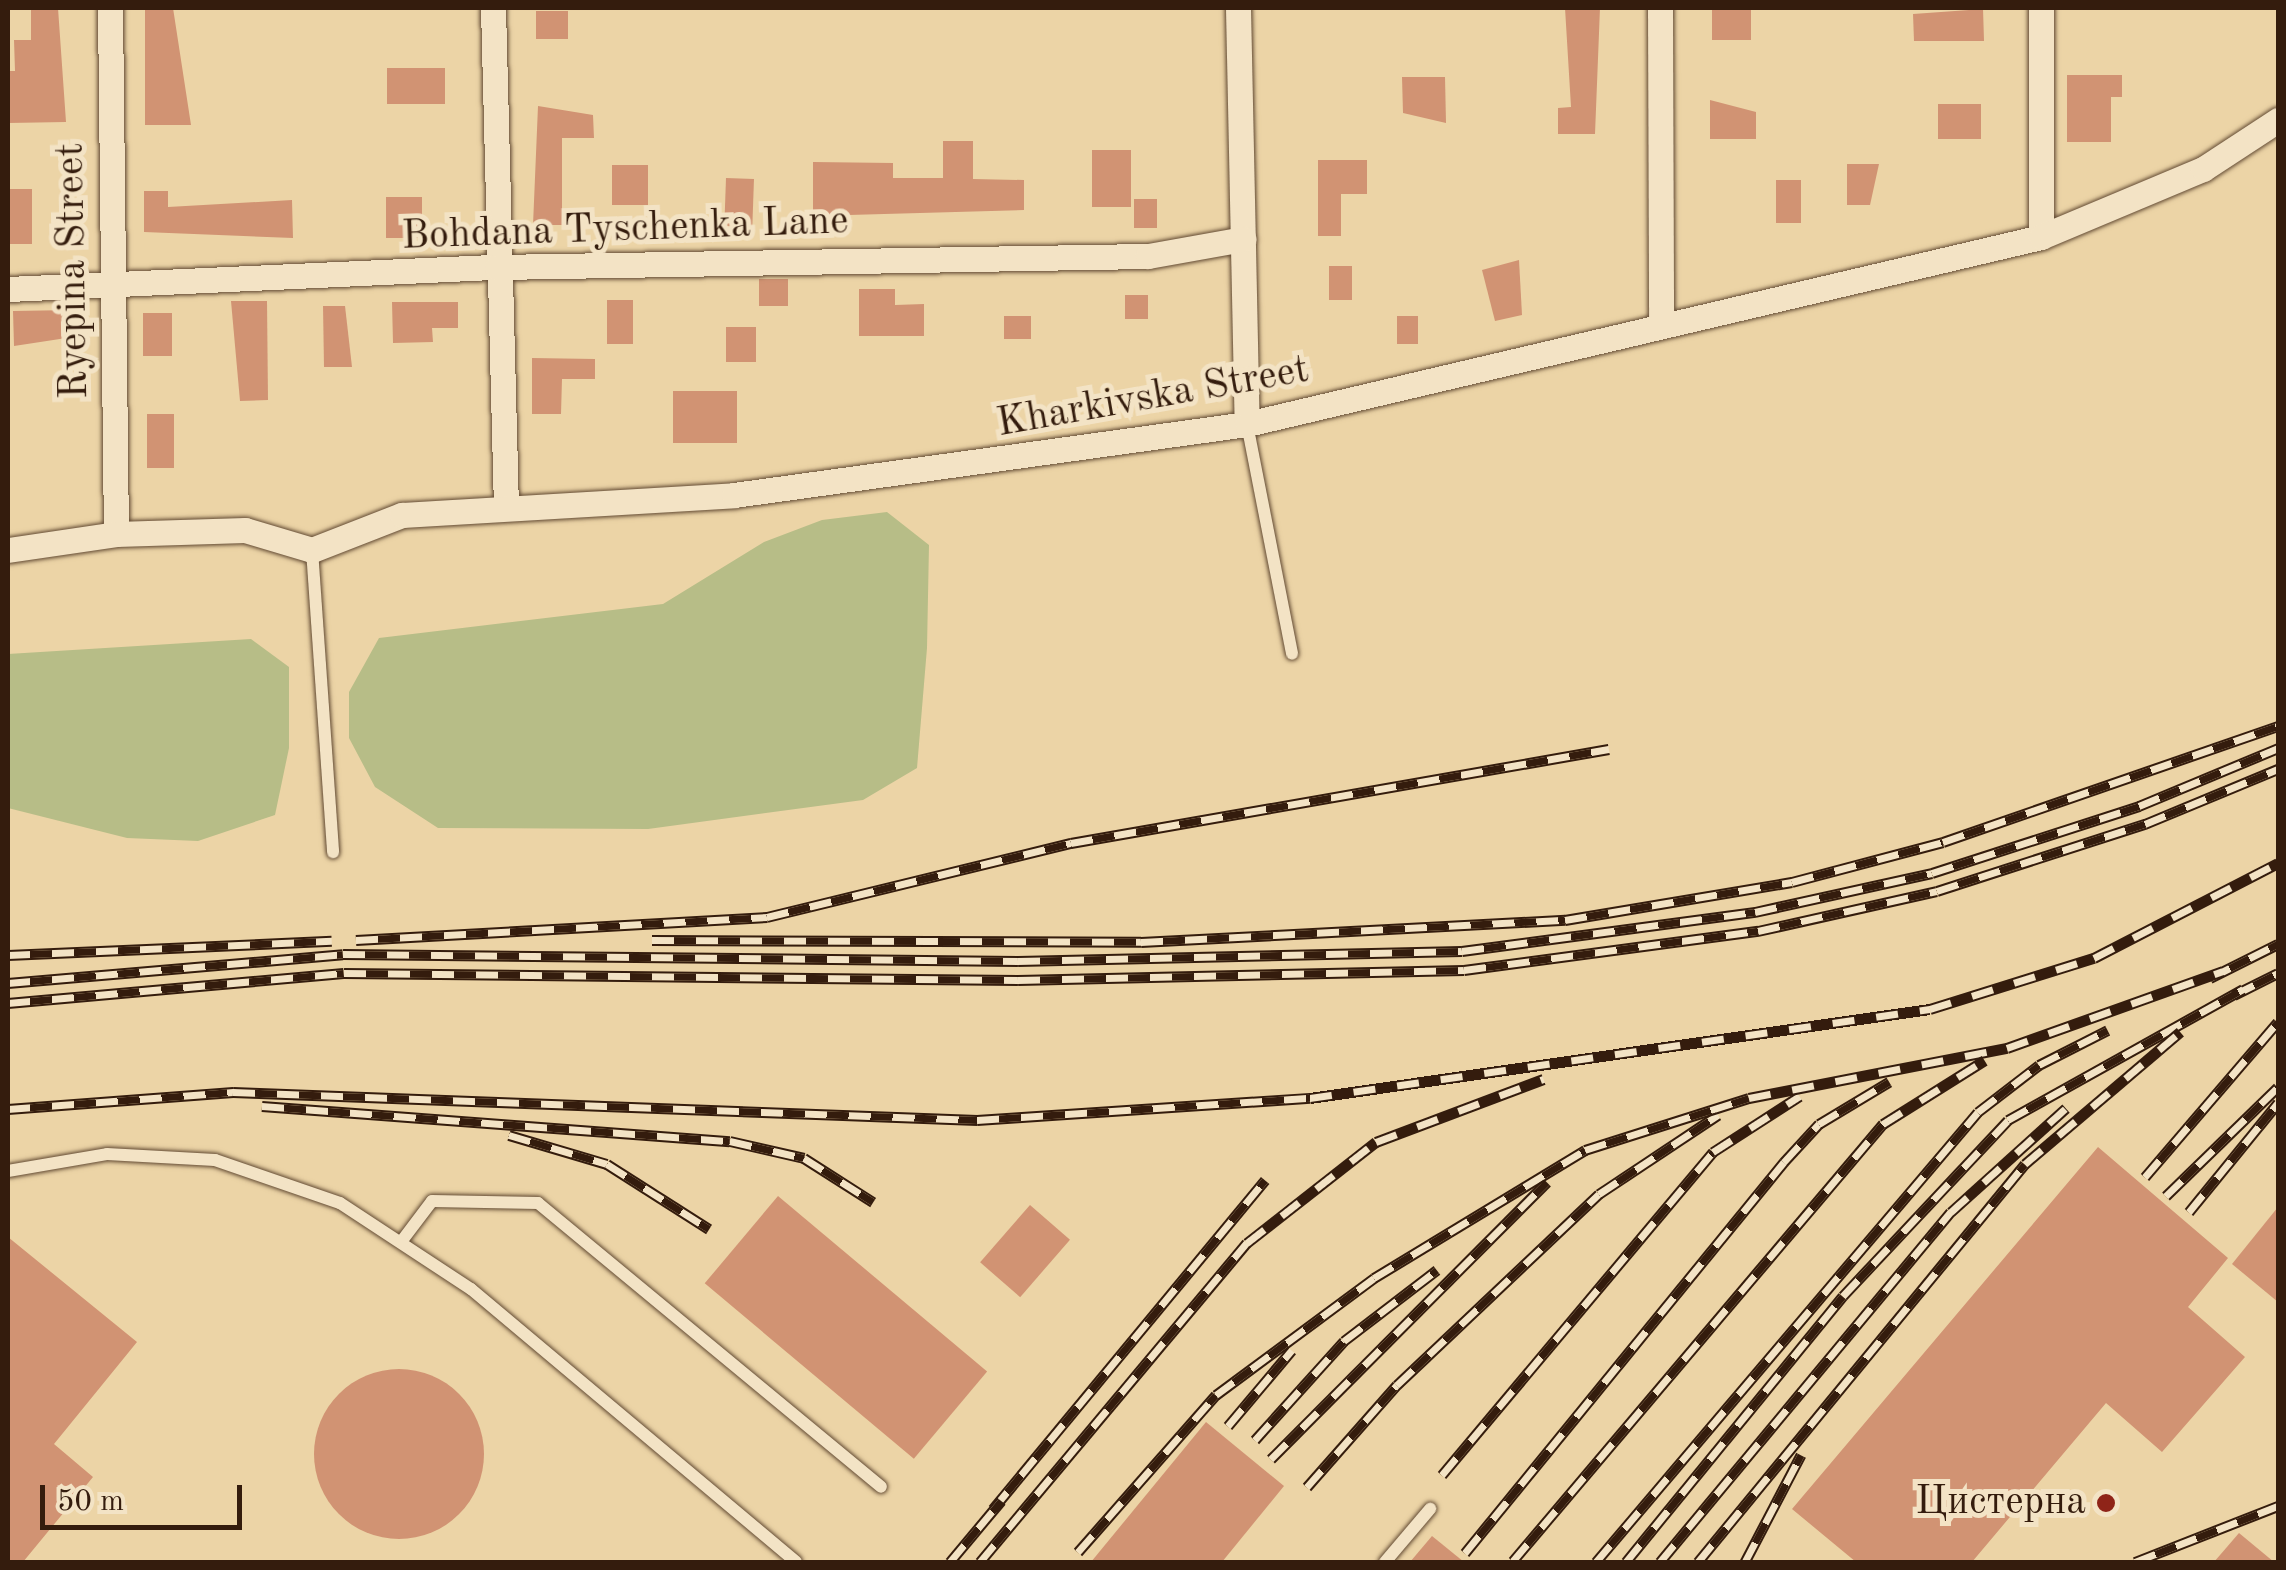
<!DOCTYPE html>
<html>
<head>
<meta charset="utf-8">
<style>
	body { margin:0 }
	#map { position:relative; width:2286px; height:1570px; overflow:hidden; background:#ecd4a6; font-family:"Old Standard TT",serif }
	div>[style] { position:absolute }
	.green>* { inset:0; background:#b7bd87 }
	.building>* { inset:0; background:#d19373; transform-origin:0 0 }
	.round { border-radius:50% }
	.roads { filter:drop-shadow(0 0 2px #624a33) drop-shadow(0 0 2px #624a33) }
	.lane>* { height:12px; margin:-6px; padding:0 6px; transform-origin:6px; border-radius:6px; background:#f3e3c5 }
	.street>* { height:25px; margin:-12.5px; padding:0 12.5px; transform-origin:12.5px; border-radius:12.5px; background:#f3e3c5 }
	.rail>* { height:11px; margin-top:-5.5px; transform-origin:0; background:repeating-linear-gradient(90deg,#f3e3c5 0 22px,#341c0d 0 44px); box-sizing:border-box; border-block:2px solid #341c0d }
	.dots>* { width:28px; height:28px; translate:-50% -50%; box-sizing:border-box; border:5px solid #f3e3c5; border-radius:50% }
	span { translate:-50% -50%; white-space:nowrap; text-align:center; line-height:1.15; -webkit-text-stroke:10px #f3e3c5; paint-order:stroke }
	.street-label { font-size:40px; color:#341c0d }
	.poi-label { font-size:40px; color:#341c0d }
	.right { translate:-100% -50%; text-align:right }
	.frame { position:absolute; inset:0; border:10px solid #341c0d; pointer-events:none }
	.scale { position:absolute; left:40px; top:1485px; width:202px; height:45px; box-sizing:border-box; border:5px solid #341c0d; border-top:0; padding-left:12px; font-size:30px; line-height:35px; white-space:nowrap; color:#341c0d; -webkit-text-stroke:8px #f3e3c5; paint-order:stroke }
</style>
</head>
<body>
<div id="map">
	<div class="green">
		<i style="clip-path:polygon(887px 512px,929px 545px,927px 648px,917px 768px,863px 800px,648px 829px,438px 828px,375px 787px,349px 738px,349px 692px,379px 638px,663px 604px,764px 542px,822px 520px)"></i>
		<i style="clip-path:polygon(251px 639px,289px 667px,289px 748px,275px 815px,198px 841px,127px 838px,8px 808px,8px 654px)"></i>
	</div>
	<div class="building">
		<i style="clip-path:polygon(31px 8px,58px 8px,66px 122px,8px 123px,8px 71px,15px 71px,14px 40px,31px 40px)"></i>
		<i style="clip-path:polygon(145px 8px,173px 8px,191px 125px,145px 125px)"></i>
		<i style="clip-path:polygon(1565px 8px,1600px 8px,1595px 134px,1558px 134px,1558px 108px,1571px 107px)"></i>
		<i style="clip-path:polygon(1983px 9px,1984px 41px,1914px 41px,1913px 14px)"></i>
		<i style="left:1712px;top:10px;width:39px;height:30px"></i>
		<i style="left:536px;top:11px;width:32px;height:28px"></i>
		<i style="left:387px;top:68px;width:58px;height:36px"></i>
		<i style="clip-path:polygon(2067px 75px,2122px 75px,2122px 97px,2111px 97px,2111px 142px,2067px 142px)"></i>
		<i style="clip-path:polygon(1402px 77px,1445px 77px,1446px 123px,1403px 113px)"></i>
		<i style="clip-path:polygon(1710px 100px,1756px 112px,1756px 139px,1710px 139px)"></i>
		<i style="left:1981px;top:104px;width:35px;height:43px;rotate:90deg"></i>
		<i style="clip-path:polygon(538px 106px,593px 115px,594px 138px,562px 138px,562px 225px,533px 225px)"></i>
		<i style="clip-path:polygon(943px 141px,973px 141px,973px 179px,1024px 180px,1024px 210px,813px 216px,813px 162px,893px 163px,893px 178px,943px 178px)"></i>
		<i style="left:1092px;top:150px;width:39px;height:57px"></i>
		<i style="clip-path:polygon(1318px 160px,1367px 160px,1367px 194px,1341px 194px,1341px 236px,1318px 236px)"></i>
		<i style="clip-path:polygon(1847px 164px,1879px 164px,1870px 205px,1847px 205px)"></i>
		<i style="left:612px;top:165px;width:36px;height:40px"></i>
		<i style="left:726px;top:178px;width:28px;height:48px;rotate:2deg"></i>
		<i style="left:1776px;top:180px;width:25px;height:43px"></i>
		<i style="left:8px;top:189px;width:24px;height:55px"></i>
		<i style="clip-path:polygon(144px 191px,168px 191px,168px 207px,292px 200px,293px 238px,144px 232px)"></i>
		<i style="left:386px;top:197px;width:36px;height:41px"></i>
		<i style="left:1134px;top:199px;width:23px;height:29px"></i>
		<i style="clip-path:polygon(1519px 260px,1522px 315px,1495px 321px,1482px 270px)"></i>
		<i style="left:1352px;top:266px;width:34px;height:23px;rotate:90deg"></i>
		<i style="left:759px;top:279px;width:29px;height:27px"></i>
		<i style="clip-path:polygon(859px 289px,895px 289px,895px 305px,924px 304px,924px 336px,859px 336px)"></i>
		<i style="left:1125px;top:295px;width:23px;height:24px"></i>
		<i style="left:607px;top:300px;width:26px;height:44px"></i>
		<i style="clip-path:polygon(231px 301px,267px 301px,268px 400px,240px 401px)"></i>
		<i style="clip-path:polygon(392px 302px,458px 302px,458px 328px,432px 328px,433px 342px,393px 343px)"></i>
		<i style="clip-path:polygon(323px 306px,345px 306px,352px 367px,324px 367px)"></i>
		<i style="clip-path:polygon(73px 310px,73px 337px,14px 346px,13px 311px)"></i>
		<i style="left:143px;top:313px;width:29px;height:43px"></i>
		<i style="left:1004px;top:316px;width:27px;height:23px"></i>
		<i style="left:1397px;top:316px;width:21px;height:28px"></i>
		<i style="left:726px;top:327px;width:30px;height:35px"></i>
		<i style="clip-path:polygon(532px 358px,595px 359px,595px 379px,562px 379px,561px 414px,532px 414px)"></i>
		<i style="left:673px;top:391px;width:64px;height:52px"></i>
		<i style="left:174px;top:414px;width:54px;height:27px;rotate:90deg"></i>
		<i style="clip-path:polygon(2098px 1147px,2228px 1258px,2188px 1307px,2245px 1357px,2162px 1452px,2106px 1403px,1972px 1562px,1856px 1562px,1792px 1509px)"></i>
		<i style="left:778px;top:1196px;width:273px;height:114px;rotate:40deg"></i>
		<i style="left:1030px;top:1205px;width:53px;height:76px;rotate:41deg"></i>
		<i style="clip-path:polygon(2278px 1207px,2278px 1302px,2232px 1264px)"></i>
		<i style="clip-path:polygon(8px 1237px,137px 1342px,54px 1444px,93px 1477px,23px 1562px,8px 1562px)"></i>
		<i class="round" style="left:314px;top:1369px;width:170px;height:170px"></i>
		<i style="clip-path:polygon(1206px 1422px,1284px 1486px,1222px 1562px,1091px 1562px)"></i>
		<i style="clip-path:polygon(2239px 1533px,2274px 1562px,2214px 1562px)"></i>
		<i style="clip-path:polygon(1432px 1536px,1464px 1562px,1410px 1562px)"></i>
	</div>
	<div class="roads">
		<div class="lane">
			<i style="left:1247px;top:424px;width:234px;rotate:78.9deg"></i>
			<i style="left:312px;top:550px;width:303px;rotate:86deg"></i>
			<i style="left:8px;top:1171px;width:100px;rotate:-9.7deg"></i>
			<i style="left:107px;top:1154px;width:108px;rotate:3.2deg"></i>
			<i style="left:215px;top:1160px;width:132px;rotate:19deg"></i>
			<i style="left:340px;top:1203px;width:157px;rotate:33.3deg"></i>
			<i style="left:471px;top:1289px;width:424px;rotate:40deg"></i>
			<i style="left:404px;top:1238px;width:46px;rotate:-52.9deg"></i>
			<i style="left:432px;top:1201px;width:106px;rotate:1.1deg"></i>
			<i style="left:538px;top:1203px;width:445px;rotate:39.6deg"></i>
			<i style="left:1385px;top:1562px;width:70px;rotate:-49.7deg"></i>
		</div>
		<div class="street">
			<i style="left:110px;top:8px;width:526px;rotate:89.35deg"></i>
			<i style="left:493px;top:8px;width:500px;rotate:88.51deg"></i>
			<i style="left:1238px;top:8px;width:416px;rotate:88.8deg"></i>
			<i style="left:1660px;top:8px;width:312px;rotate:89.8deg"></i>
			<i style="left:2041px;top:237px;width:229px;rotate:-90deg"></i>
			<i style="left:8px;top:289px;width:489px;rotate:-2.6deg"></i>
			<i style="left:497px;top:267px;width:651px;rotate:-0.97deg"></i>
			<i style="left:1148px;top:256px;width:97px;rotate:-10.1deg"></i>
			<i style="left:8px;top:550px;width:109px;rotate:-8.4deg"></i>
			<i style="left:116px;top:534px;width:129px;rotate:-1.8deg"></i>
			<i style="left:245px;top:530px;width:70px;rotate:16.6deg"></i>
			<i style="left:312px;top:550px;width:97px;rotate:-21.3deg"></i>
			<i style="left:402px;top:515px;width:333px;rotate:-3.4deg"></i>
			<i style="left:734px;top:495px;width:518px;rotate:-7.88deg"></i>
			<i style="left:1247px;top:424px;width:816px;rotate:-13.25deg"></i>
			<i style="left:2041px;top:237px;width:176px;rotate:-22.8deg"></i>
			<i style="left:2203px;top:169px;width:90px;rotate:-33.2deg"></i>
		</div>
	</div>
	<div class="rail">
		<i style="left:356px;top:940px;width:412px;rotate:-3.2deg"></i>
		<i style="left:767px;top:917px;width:313px;rotate:-13.7deg"></i>
		<i style="left:1071px;top:843px;width:546px;rotate:-9.91deg"></i>
		<i style="left:652px;top:940px;width:489px;rotate:0.2deg"></i>
		<i style="left:1141px;top:942px;width:425px;rotate:-3deg"></i>
		<i style="left:1565px;top:920px;width:230px;rotate:-9.5deg"></i>
		<i style="left:1792px;top:882px;width:156px;rotate:-14.8deg"></i>
		<i style="left:1943px;top:842px;width:355px;rotate:-19.1deg"></i>
		<i style="left:8px;top:955px;width:324px;rotate:-2.5deg"></i>
		<i style="left:2210px;top:978px;width:76px;rotate:-26.6deg"></i>
		<i style="left:8px;top:983px;width:336px;rotate:-4.9deg"></i>
		<i style="left:343px;top:954px;width:675px;rotate:0.59deg"></i>
		<i style="left:1018px;top:961px;width:444px;rotate:-1.3deg"></i>
		<i style="left:1462px;top:951px;width:296px;rotate:-7.6deg"></i>
		<i style="left:1755px;top:912px;width:181px;rotate:-12.4deg"></i>
		<i style="left:1932px;top:873px;width:218px;rotate:-17.9deg"></i>
		<i style="left:2139px;top:806px;width:151px;rotate:-22.6deg"></i>
		<i style="left:2234px;top:995px;width:49px;rotate:-26.6deg"></i>
		<i style="left:8px;top:1003px;width:337px;rotate:-5.1deg"></i>
		<i style="left:344px;top:973px;width:674px;rotate:0.6deg"></i>
		<i style="left:1018px;top:980px;width:446px;rotate:-1.3deg"></i>
		<i style="left:1464px;top:970px;width:297px;rotate:-7.6deg"></i>
		<i style="left:1758px;top:931px;width:183px;rotate:-12.6deg"></i>
		<i style="left:1937px;top:891px;width:219px;rotate:-17.9deg"></i>
		<i style="left:2145px;top:824px;width:144px;rotate:-22.5deg"></i>
		<i style="left:262px;top:1106px;width:469px;rotate:4.3deg"></i>
		<i style="left:730px;top:1141px;width:76px;rotate:12.9deg"></i>
		<i style="left:804px;top:1158px;width:82px;rotate:32.5deg"></i>
		<i style="left:8px;top:1109px;width:226px;rotate:-4.3deg"></i>
		<i style="left:233px;top:1092px;width:745px;rotate:2.16deg"></i>
		<i style="left:977px;top:1120px;width:334px;rotate:-3.8deg"></i>
		<i style="left:1310px;top:1098px;width:626px;rotate:-8.17deg"></i>
		<i style="left:1930px;top:1009px;width:172px;rotate:-17.3deg"></i>
		<i style="left:2094px;top:958px;width:207px;rotate:-27.3deg"></i>
		<i style="left:509px;top:1135px;width:102px;rotate:16.5deg"></i>
		<i style="left:607px;top:1164px;width:121px;rotate:32.5deg"></i>
		<i style="left:2145px;top:1177px;width:204px;rotate:-49.4deg"></i>
		<i style="left:2166px;top:1196px;width:156px;rotate:-44.2deg"></i>
		<i style="left:2189px;top:1212px;width:141px;rotate:-50.8deg"></i>
		<i style="left:1228px;top:1426px;width:99px;rotate:-49.9deg"></i>
		<i style="left:1255px;top:1440px;width:133px;rotate:-48deg"></i>
		<i style="left:1344px;top:1341px;width:117px;rotate:-37.4deg"></i>
		<i style="left:1271px;top:1459px;width:391px;rotate:-45.1deg"></i>
		<i style="left:1442px;top:1475px;width:422px;rotate:-50deg"></i>
		<i style="left:1713px;top:1152px;width:103px;rotate:-32.8deg"></i>
		<i style="left:1307px;top:1487px;width:136px;rotate:-48.6deg"></i>
		<i style="left:1397px;top:1385px;width:278px;rotate:-43.4deg"></i>
		<i style="left:1599px;top:1194px;width:143px;rotate:-33.6deg"></i>
		<i style="left:993px;top:1509px;width:427px;rotate:-50.4deg"></i>
		<i style="left:1078px;top:1552px;width:209px;rotate:-48.7deg"></i>
		<i style="left:1216px;top:1395px;width:197px;rotate:-36.5deg"></i>
		<i style="left:1374px;top:1278px;width:247px;rotate:-31.2deg"></i>
		<i style="left:1585px;top:1150px;width:172px;rotate:-17.6deg"></i>
		<i style="left:1749px;top:1098px;width:263px;rotate:-11deg"></i>
		<i style="left:2007px;top:1048px;width:229px;rotate:-19.6deg"></i>
		<i style="left:1465px;top:1553px;width:505px;rotate:-50.79deg"></i>
		<i style="left:1784px;top:1162px;width:52px;rotate:-47.4deg"></i>
		<i style="left:1819px;top:1124px;width:82px;rotate:-31deg"></i>
		<i style="left:1513px;top:1561px;width:573px;rotate:-49.75deg"></i>
		<i style="left:1883px;top:1124px;width:120px;rotate:-32.1deg"></i>
		<i style="left:950px;top:1562px;width:80px;rotate:-50.1deg"></i>
		<i style="left:980px;top:1562px;width:416px;rotate:-50.1deg"></i>
		<i style="left:1247px;top:1243px;width:164px;rotate:-38.1deg"></i>
		<i style="left:1376px;top:1142px;width:179px;rotate:-20.6deg"></i>
		<i style="left:1596px;top:1562px;width:590px;rotate:-49.67deg"></i>
		<i style="left:1978px;top:1112px;width:77px;rotate:-37.6deg"></i>
		<i style="left:2039px;top:1065px;width:77px;rotate:-26.9deg"></i>
		<i style="left:1626px;top:1562px;width:343px;rotate:-50.8deg"></i>
		<i style="left:1843px;top:1296px;width:241px;rotate:-46.8deg"></i>
		<i style="left:2008px;top:1120px;width:269px;rotate:-29.1deg"></i>
		<i style="left:1660px;top:1562px;width:455px;rotate:-50.3deg"></i>
		<i style="left:1951px;top:1212px;width:155px;rotate:-42.1deg"></i>
		<i style="left:1698px;top:1562px;width:515px;rotate:-50.59deg"></i>
		<i style="left:2025px;top:1164px;width:204px;rotate:-40.4deg"></i>
		<i style="left:1745px;top:1562px;width:121px;rotate:-62.4deg"></i>
		<i style="left:2135px;top:1562px;width:154px;rotate:-21.4deg"></i>
	</div>
	<div class="dots">
		<i style="left:2106px;top:1503px;background:#8f2418"></i>
	</div>
	<div class="street-label">
		<span style="left:625px;top:230px;rotate:-2deg">Bohdana Tyschenka Lane</span>
		<span style="left:74px;top:271px;rotate:-91deg">Ryepina Street</span>
		<span style="left:1153px;top:398px;rotate:-10deg">Kharkivska Street</span>
	</div>
	<div class="poi-label">
		<span class="right" style="left:2086px;top:1503px">Цистерна</span>
	</div>
	<div class="frame"></div>
	<div class="scale">50 m</div>
</div>
</body>
</html>
